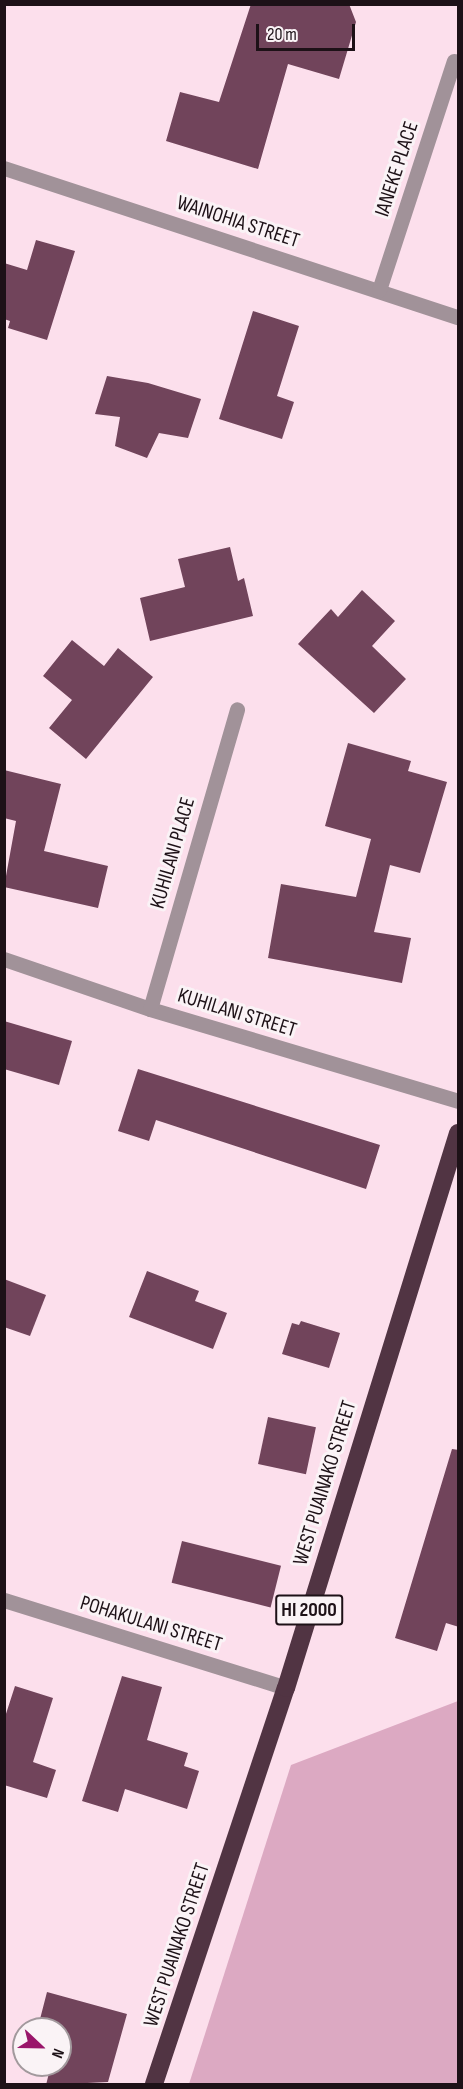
<!DOCTYPE html>
<html>
<head>
<meta charset="utf-8">
<style>
	body { margin:0 }
	#map { position:relative; width:463px; height:2089px; overflow:hidden; background:#fcdfec; font-family:"Sofia Sans Condensed",sans-serif }
	div>[style] { position:absolute }
	.green>* { inset:0; background:#dca9c2 }
	.building>* { inset:0; background:#71445b; transform-origin:0 0 }
	.minor>* { height:15px; margin:-7.5px; padding:0 7.5px; transform-origin:7.5px; border-radius:7.5px; background:#a19299 }
	.highway>* { height:18px; margin:-9px; padding:0 9px; transform-origin:9px; border-radius:9px; background:#513443 }
	span { translate:-50% -50%; white-space:nowrap; text-align:center; line-height:1.15; -webkit-text-stroke:6px #faf3f6; paint-order:stroke }
	.shield-label span { padding:2px 4px; background:#faf3f6; border:2px solid; border-radius:4px; -webkit-text-stroke-width:0 }
	.shield-label { font-size:20px; color:#1d1117; font-weight:700 }
	.street-label { font-size:21px; color:#1d1117 }
	.frame { position:absolute; inset:0; border:6px solid #1d1117; pointer-events:none }
	.north { position:absolute; left:12px; top:2017px; width:60px; height:60px; box-sizing:border-box; background:#faf3f6; border:2px solid #a2999d; border-radius:50%; rotate:112deg; font-size:16px; font-weight:700; line-height:24px; text-align:center; color:#1d1117 }
	.north::after { content:''; display:block; margin:auto; width:21px; height:27px; background:#99156a; clip-path:polygon(50% 0,100% 100%,50% 72%,0 100%) }
	.scale { position:absolute; left:256px; top:24px; width:99px; height:27px; box-sizing:border-box; border:3px solid #1d1117; border-top:0; padding-left:8px; font-size:18px; line-height:21px; white-space:nowrap; color:#1d1117; -webkit-text-stroke:4px #faf3f6; paint-order:stroke }
</style>
</head>
<body>
<div id="map">
	<div class="green">
		<i style="clip-path:polygon(458px 1701px,458px 2084px,189px 2084px,291px 1765px)"></i>
	</div>
	<div class="building">
		<i style="clip-path:polygon(251px 4px,349px 4px,356px 22px,339px 79px,288px 64px,258px 169px,166px 141px,180px 92px,219px 102px)"></i>
		<i style="clip-path:polygon(36px 240px,75px 251px,47px 340px,8px 328px,10px 321px,4px 319px,4px 263px,27px 270px)"></i>
		<i style="clip-path:polygon(253px 311px,299px 326px,277px 396px,294px 402px,282px 439px,219px 419px)"></i>
		<i style="clip-path:polygon(107px 376px,148px 383px,201px 399px,188px 438px,159px 433px,147px 458px,115px 446px,120px 417px,95px 414px)"></i>
		<i style="clip-path:polygon(230px 547px,238px 581px,244px 578px,253px 616px,150px 641px,140px 598px,185px 587px,178px 559px)"></i>
		<i style="clip-path:polygon(362px 590px,395px 621px,372px 646px,406px 679px,374px 713px,298px 644px,331px 609px,338px 617px)"></i>
		<i style="clip-path:polygon(72px 640px,104px 666px,118px 648px,153px 677px,86px 759px,49px 728px,72px 700px,43px 676px)"></i>
		<i style="clip-path:polygon(348px 743px,411px 761px,408px 771px,447px 782px,420px 873px,390px 865px,374px 932px,411px 938px,402px 983px,268px 958px,281px 884px,356px 897px,371px 839px,325px 826px)"></i>
		<i style="clip-path:polygon(4px 770px,61px 784px,44px 851px,108px 866px,98px 908px,4px 887px,16px 821px,4px 818px)"></i>
		<i style="clip-path:polygon(4px 1021px,72px 1041px,59px 1085px,4px 1069px)"></i>
		<i style="clip-path:polygon(138px 1069px,380px 1145px,366px 1189px,156px 1120px,149px 1141px,118px 1131px)"></i>
		<i style="clip-path:polygon(147px 1271px,199px 1291px,195px 1301px,227px 1313px,213px 1349px,129px 1317px)"></i>
		<i style="clip-path:polygon(4px 1279px,46px 1295px,30px 1336px,4px 1327px)"></i>
		<i style="clip-path:polygon(301px 1321px,340px 1333px,329px 1368px,282px 1354px,292px 1323px,299px 1325px)"></i>
		<i style="left:268px;top:1417px;width:49px;height:48px;rotate:12deg"></i>
		<i style="clip-path:polygon(452px 1449px,459px 1450px,459px 1627px,446px 1623px,437px 1651px,395px 1638px)"></i>
		<i style="left:182px;top:1541px;width:102px;height:43px;rotate:14deg"></i>
		<i style="clip-path:polygon(122px 1676px,162px 1687px,147px 1740px,188px 1753px,184px 1766px,199px 1771px,187px 1809px,125px 1789px,118px 1812px,82px 1801px)"></i>
		<i style="clip-path:polygon(15px 1686px,53px 1698px,33px 1762px,56px 1770px,47px 1798px,4px 1785px,4px 1720px)"></i>
		<i style="clip-path:polygon(47px 1992px,127px 2014px,108px 2082px,46px 2085px,51px 2065px,60px 2065px,61px 2029px,39px 2023px)"></i>
	</div>
	<div class="minor">
		<i style="left:4px;top:168px;width:478px;rotate:18.2deg"></i>
		<i style="left:379px;top:290px;width:241px;rotate:-71.9deg"></i>
		<i style="left:4px;top:959px;width:154px;rotate:18.9deg"></i>
		<i style="left:150px;top:1009px;width:321px;rotate:16.6deg"></i>
		<i style="left:150px;top:1009px;width:312px;rotate:-73.8deg"></i>
		<i style="left:4px;top:1600px;width:295px;rotate:17.3deg"></i>
	</div>
	<div class="highway">
		<i style="left:154px;top:2084px;width:417px;rotate:-71.6deg"></i>
		<i style="left:286px;top:1688px;width:581px;rotate:-72.78deg"></i>
	</div>
	<div class="shield-label">
		<span style="left:309px;top:1610px">HI 2000</span>
	</div>
	<div class="street-label">
		<span style="left:397px;top:169px;rotate:-72deg">IANEKE PLACE</span>
		<span style="left:238px;top:222px;rotate:18deg">WAINOHIA STREET</span>
		<span style="left:173px;top:853px;rotate:-74deg">KUHILANI PLACE</span>
		<span style="left:237px;top:1013px;rotate:17deg">KUHILANI STREET</span>
		<span style="left:325px;top:1483px;rotate:-73deg">WEST PUAINAKO STREET</span>
		<span style="left:151px;top:1624px;rotate:17deg">POHAKULANI STREET</span>
		<span style="left:177px;top:1945px;rotate:-72deg">WEST PUAINAKO STREET</span>
	</div>
	<div class="frame"></div>
	<div class="north">N</div>
	<div class="scale">20 m</div>
</div>
</body>
</html>
